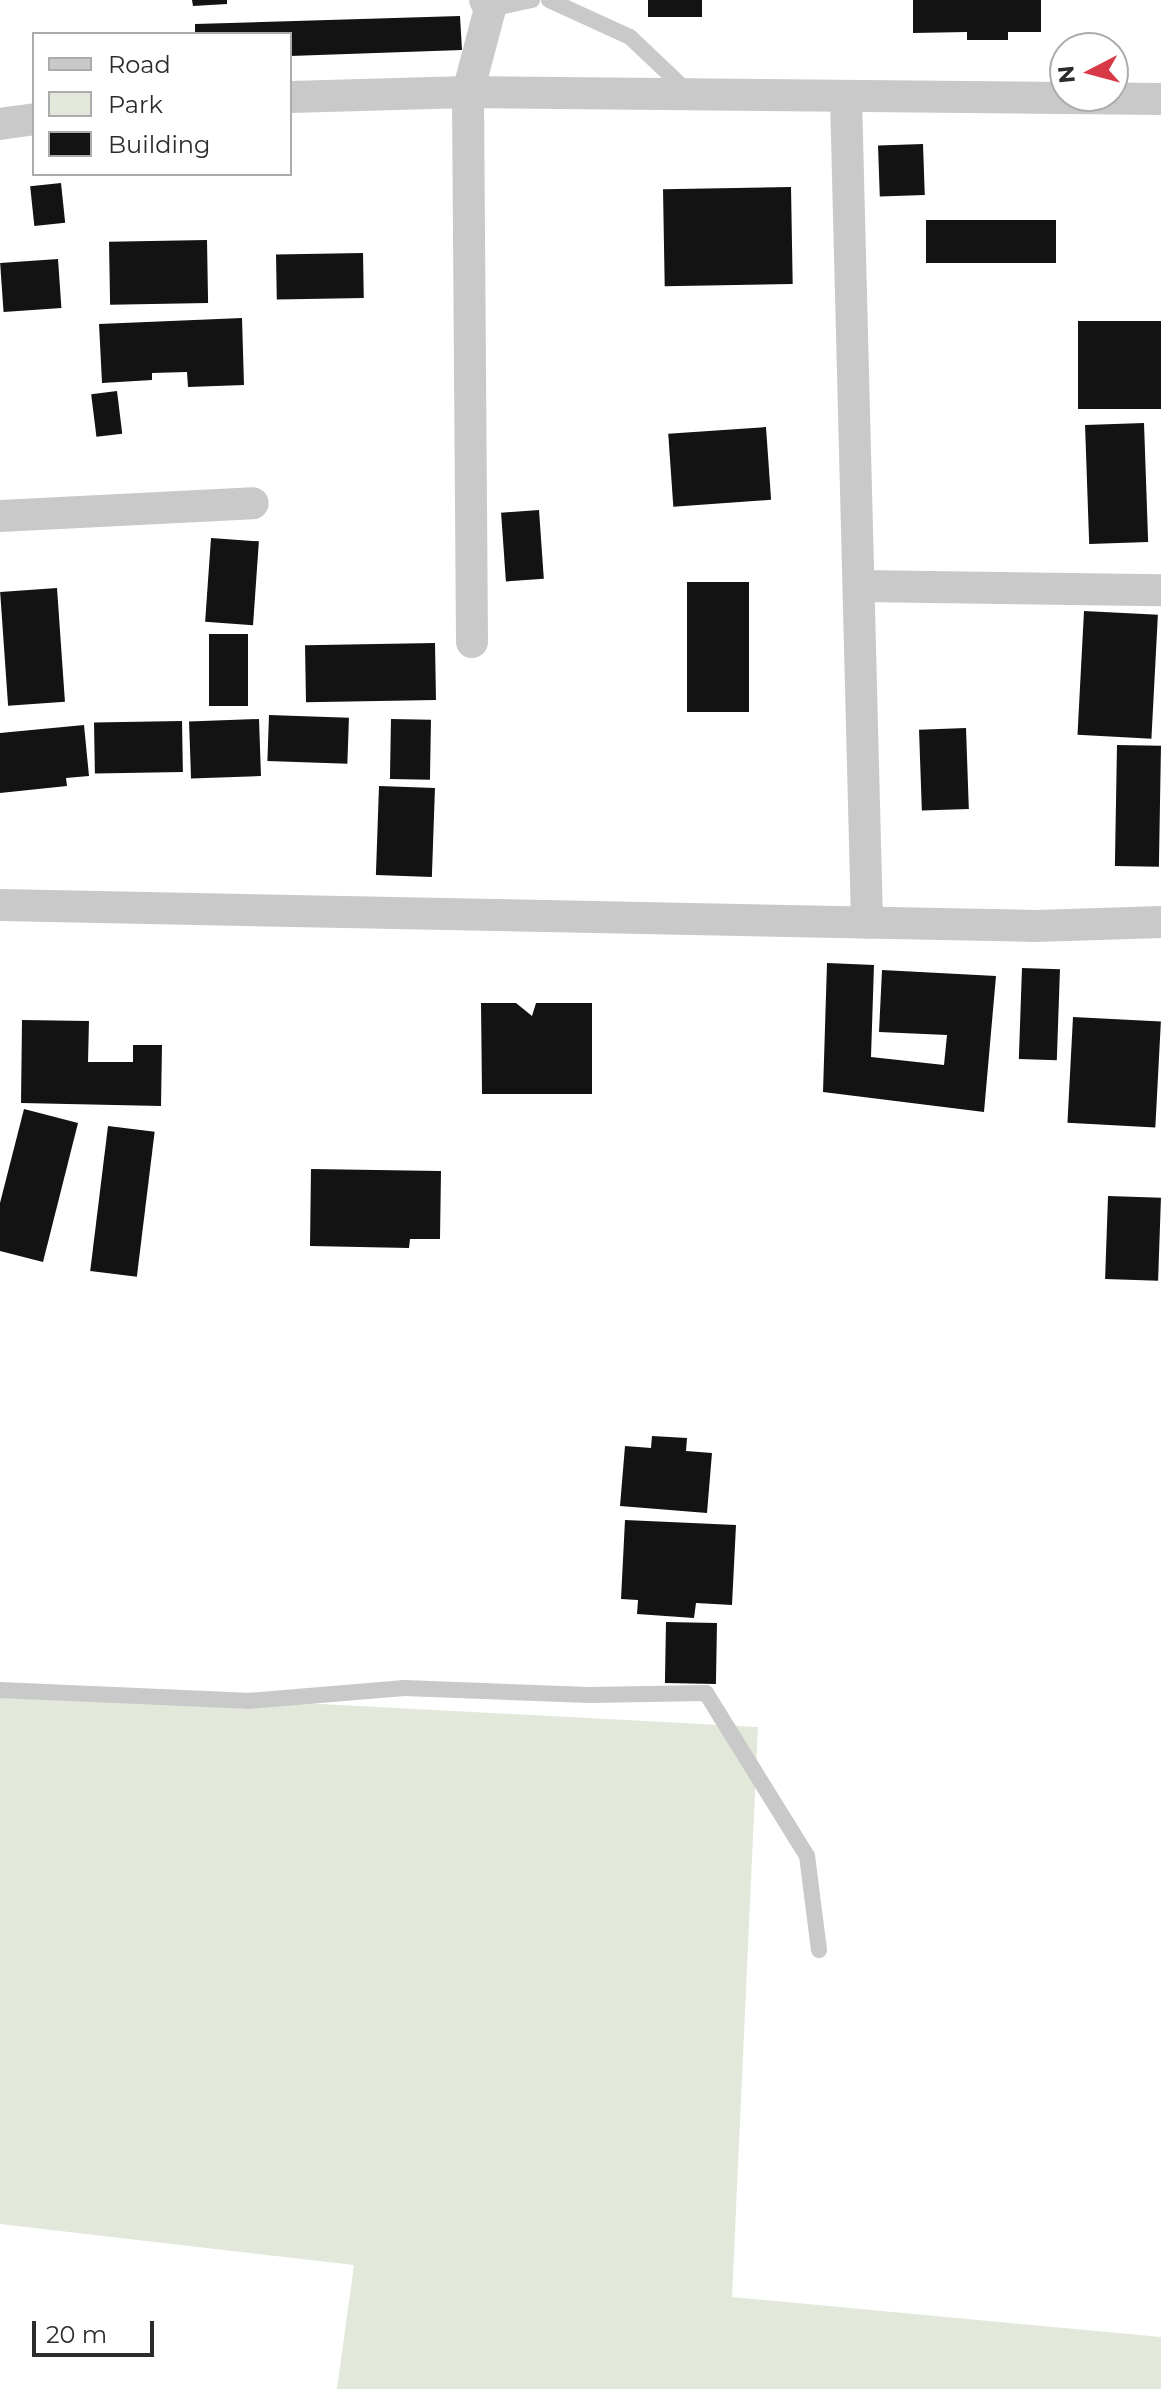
<!DOCTYPE html>
<html>
<head>
<meta charset="utf-8">
<style>
	body { margin:0 }
	#map { position:relative; width:1161px; height:2389px; overflow:hidden; background:#fff; font-family:Montserrat,sans-serif }
	div>[style] { position:absolute }
	.green>* { inset:0; background:#e2e8da }
	.building>* { inset:0; background:#131313; transform-origin:0 0 }
	.lane>* { height:16px; margin:-8px; padding:0 8px; transform-origin:8px; border-radius:8px; background:#c9c9c9 }
	.street>* { height:32px; margin:-16px; padding:0 16px; transform-origin:16px; border-radius:16px; background:#c9c9c9 }
	span { translate:-50% -50%; white-space:nowrap; text-align:center; line-height:1.15; -webkit-text-stroke:8px #fff; paint-order:stroke }
	.legend { position:absolute; left:32px; top:32px; width:260px; height:144px; box-sizing:border-box; background:#fff; border:2px solid #ababab; margin:0; padding:10px 14px; list-style:none; font-size:24px; color:#2c2c2c }
	.legend li { display:flex; align-items:center; gap:16px; height:40px }
	.legend b { width:40px; border:2px solid #ababab }
	.north { position:absolute; left:1049px; top:32px; width:80px; height:80px; box-sizing:border-box; background:#fff; border:2px solid #ababab; border-radius:50%; rotate:264deg; font-size:22px; font-weight:700; line-height:32px; text-align:center; color:#2c2c2c }
	.north::after { content:''; display:block; margin:auto; width:28px; height:36px; background:#d73a46; clip-path:polygon(50% 0,100% 100%,50% 72%,0 100%) }
	.scale { position:absolute; left:32px; top:2321px; width:122px; height:36px; box-sizing:border-box; border:4px solid #2c2c2c; border-top:0; padding-left:10px; font-size:24px; line-height:28px; white-space:nowrap; color:#2c2c2c; -webkit-text-stroke:6px #fff; paint-order:stroke }
</style>
</head>
<body>
<div id="map">
	<div class="green">
		<i style="clip-path:polygon(0 1687px,758px 1727px,732px 2297px,1161px 2337px,1161px 2389px,337px 2389px,354px 2265px,0 2224px)"></i>
	</div>
	<div class="building">
		<i style="clip-path:polygon(192px 0,227px 0,227px 4px,193px 6px)"></i>
		<i style="left:648px;top:0;width:54px;height:17px"></i>
		<i style="clip-path:polygon(913px 0,1041px 0,1041px 32px,1008px 32px,1008px 40px,967px 40px,967px 32px,913px 33px)"></i>
		<i style="clip-path:polygon(460px 16px,462px 50px,290px 56px,290px 34px,195px 34px,195px 24px)"></i>
		<i style="left:923px;top:144px;width:51px;height:45px;rotate:88deg"></i>
		<i style="left:61px;top:183px;width:40px;height:31px;rotate:84deg"></i>
		<i style="left:791px;top:187px;width:97px;height:128px;rotate:89deg"></i>
		<i style="left:1056px;top:220px;width:43px;height:130px;rotate:90deg"></i>
		<i style="left:207px;top:240px;width:63px;height:98px;rotate:89deg"></i>
		<i style="left:363px;top:253px;width:45px;height:87px;rotate:89deg"></i>
		<i style="left:58px;top:259px;width:49px;height:58px;rotate:86deg"></i>
		<i style="clip-path:polygon(242px 318px,244px 385px,188px 387px,187px 372px,152px 373px,152px 380px,102px 383px,99px 324px)"></i>
		<i style="left:1161px;top:321px;width:88px;height:83px;rotate:90deg"></i>
		<i style="left:117px;top:391px;width:43px;height:26px;rotate:83deg"></i>
		<i style="left:1144px;top:423px;width:119px;height:59px;rotate:88deg"></i>
		<i style="left:766px;top:427px;width:73px;height:98px;rotate:86deg"></i>
		<i style="left:539px;top:510px;width:69px;height:38px;rotate:86deg"></i>
		<i style="left:211px;top:538px;width:48px;height:84px;rotate:4deg"></i>
		<i style="left:687px;top:582px;width:62px;height:130px"></i>
		<i style="left:57px;top:588px;width:114px;height:57px;rotate:86deg"></i>
		<i style="left:1084px;top:611px;width:74px;height:124px;rotate:3deg"></i>
		<i style="left:209px;top:634px;width:39px;height:72px"></i>
		<i style="left:435px;top:643px;width:57px;height:130px;rotate:89deg"></i>
		<i style="left:269px;top:715px;width:80px;height:46px;rotate:2deg"></i>
		<i style="left:259px;top:719px;width:57px;height:70px;rotate:88deg"></i>
		<i style="left:391px;top:719px;width:40px;height:60px;rotate:1deg"></i>
		<i style="left:182px;top:721px;width:51px;height:88px;rotate:89deg"></i>
		<i style="clip-path:polygon(84px 725px,89px 776px,66px 778px,67px 786px,0 793px,0 733px)"></i>
		<i style="left:966px;top:728px;width:81px;height:47px;rotate:88deg"></i>
		<i style="left:1117px;top:745px;width:44px;height:121px;rotate:1deg"></i>
		<i style="left:379px;top:786px;width:56px;height:89px;rotate:2deg"></i>
		<i style="clip-path:polygon(827px 963px,874px 965px,871px 1057px,944px 1065px,947px 1035px,879px 1032px,882px 970px,996px 976px,984px 1112px,823px 1092px)"></i>
		<i style="left:1022px;top:968px;width:38px;height:91px;rotate:2deg"></i>
		<i style="clip-path:polygon(481px 1003px,516px 1003px,532px 1016px,536px 1003px,592px 1003px,592px 1094px,482px 1094px)"></i>
		<i style="left:1073px;top:1017px;width:88px;height:106px;rotate:3deg"></i>
		<i style="clip-path:polygon(22px 1020px,89px 1021px,88px 1062px,133px 1062px,133px 1045px,162px 1045px,161px 1106px,21px 1103px)"></i>
		<i style="clip-path:polygon(24px 1109px,78px 1123px,43px 1262px,0 1251px,0 1203px)"></i>
		<i style="left:108px;top:1126px;width:47px;height:146px;rotate:7deg"></i>
		<i style="clip-path:polygon(311px 1169px,441px 1171px,440px 1239px,410px 1239px,409px 1248px,310px 1246px)"></i>
		<i style="left:1108px;top:1196px;width:53px;height:83px;rotate:2deg"></i>
		<i style="clip-path:polygon(652px 1436px,687px 1438px,686px 1451px,712px 1453px,707px 1513px,620px 1506px,625px 1446px,651px 1448px)"></i>
		<i style="clip-path:polygon(625px 1520px,736px 1525px,732px 1605px,696px 1603px,694px 1618px,637px 1614px,638px 1600px,621px 1599px)"></i>
		<i style="left:666px;top:1622px;width:51px;height:61px;rotate:1deg"></i>
	</div>
	<div class="lane">
		<i style="left:549px;top:0;width:89px;rotate:24.6deg"></i>
		<i style="left:630px;top:37px;width:80px;rotate:43.5deg"></i>
		<i style="left:490px;top:9px;width:43px;rotate:-12.1deg"></i>
		<i style="left:0;top:1690px;width:247px;rotate:2.5deg"></i>
		<i style="left:247px;top:1701px;width:158px;rotate:-4.7deg"></i>
		<i style="left:404px;top:1688px;width:185px;rotate:2.2deg"></i>
		<i style="left:589px;top:1695px;width:117px;rotate:-1deg"></i>
		<i style="left:706px;top:1693px;width:192px;rotate:58.2deg"></i>
		<i style="left:807px;top:1856px;width:95px;rotate:82.7deg"></i>
	</div>
	<div class="street">
		<i style="left:290px;top:97px;width:178px;rotate:-1.6deg"></i>
		<i style="left:468px;top:92px;width:693px;rotate:0.58deg"></i>
		<i style="left:846px;top:98px;width:825px;rotate:88.54deg"></i>
		<i style="left:0;top:124px;width:34px;rotate:-8deg"></i>
		<i style="left:0;top:516px;width:253px;rotate:-2.9deg"></i>
		<i style="left:861px;top:586px;width:300px;rotate:0.8deg"></i>
		<i style="left:472px;top:642px;width:550px;rotate:-90.42deg"></i>
		<i style="left:468px;top:92px;width:86px;rotate:-75.2deg"></i>
		<i style="left:490px;top:9px;width:10px;rotate:-119deg"></i>
		<i style="left:0;top:905px;width:1035px;rotate:1.16deg"></i>
		<i style="left:1035px;top:926px;width:126px;rotate:-1.8deg"></i>
	</div>
	<ul class="legend">
	<li><b style="height:10px;background:#c9c9c9"></b>Road</li>
	<li><b style="height:22px;background:#e2e8da"></b>Park</li>
	<li><b style="height:22px;background:#131313"></b>Building</li>
	</ul>
	<div class="north">N</div>
	<div class="scale">20 m</div>
</div>
</body>
</html>
